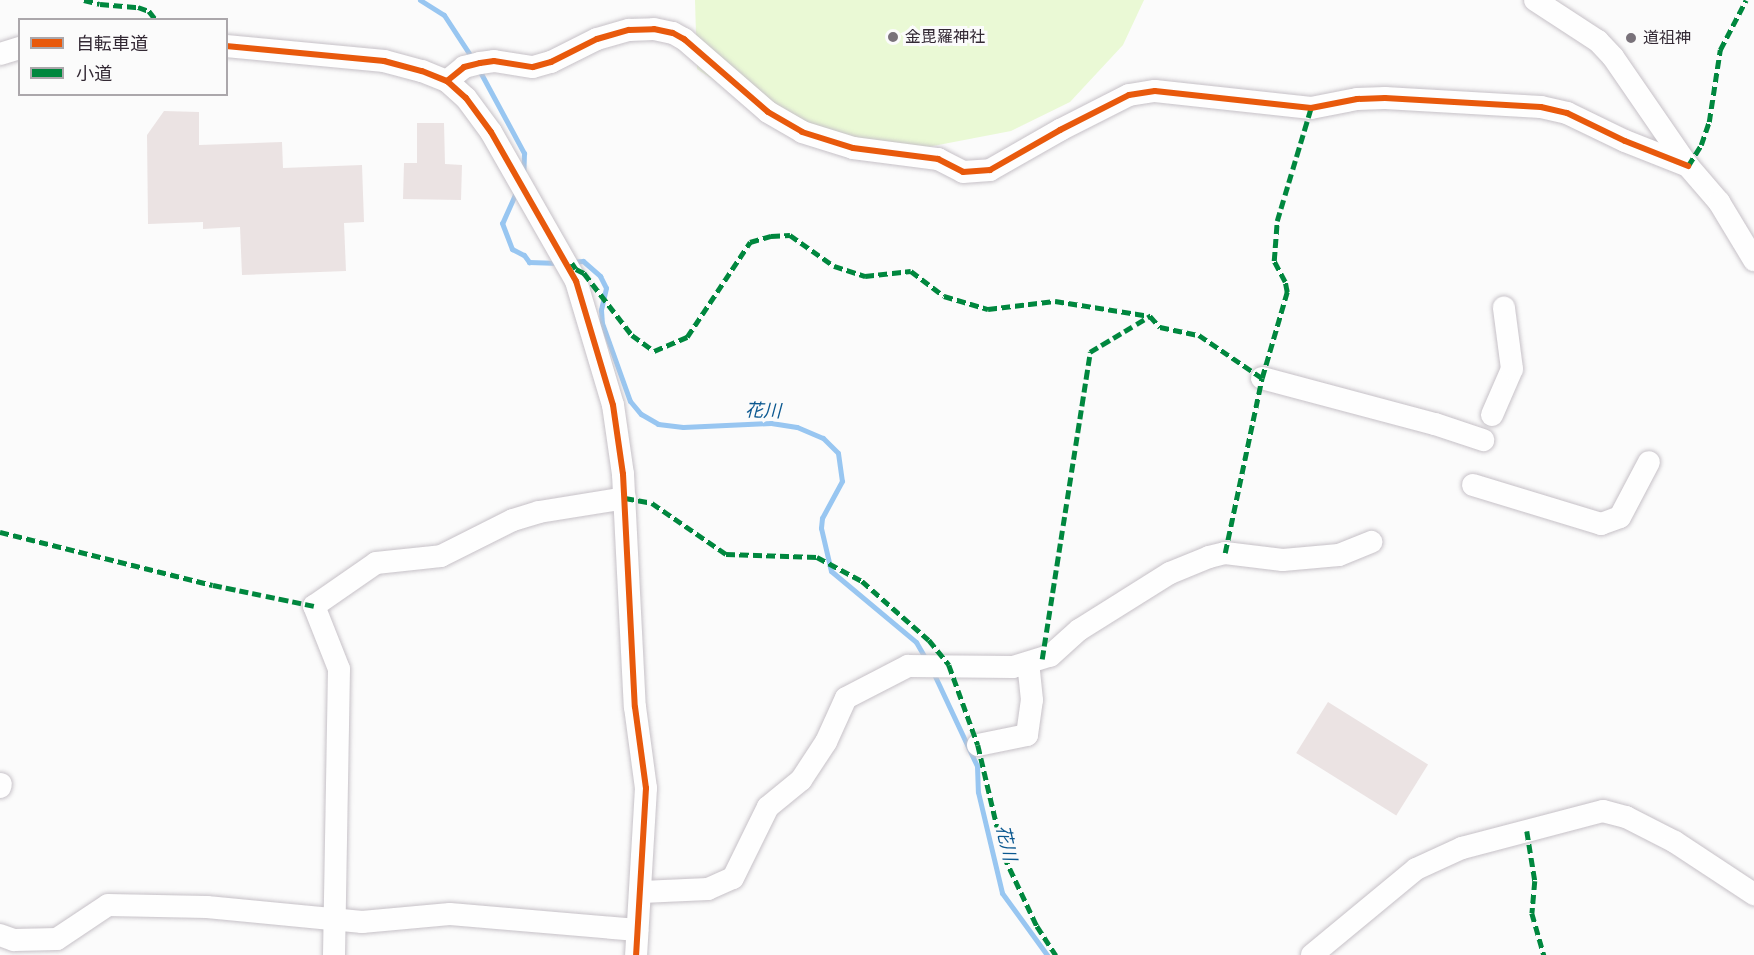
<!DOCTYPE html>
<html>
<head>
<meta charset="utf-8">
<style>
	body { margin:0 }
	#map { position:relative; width:1754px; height:955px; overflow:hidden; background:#fbfbfb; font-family:Jost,"Noto Sans JP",sans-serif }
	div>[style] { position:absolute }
	.green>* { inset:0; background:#eaf9d5 }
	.stream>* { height:5px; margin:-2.5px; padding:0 2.5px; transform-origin:2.5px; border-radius:2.5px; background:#98c6f1 }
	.building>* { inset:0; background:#ebe3e3; transform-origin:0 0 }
	.roads { filter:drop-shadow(0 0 2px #c6c1c7) drop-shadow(0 0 2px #c6c1c7) }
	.minor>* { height:22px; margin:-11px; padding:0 11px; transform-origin:11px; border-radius:11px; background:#fefefe }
	.quiet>* { height:4.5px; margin-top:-2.25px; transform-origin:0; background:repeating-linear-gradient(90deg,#00873e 0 9px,transparent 0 13.5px) }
	.cycleway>* { height:6px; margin:-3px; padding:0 3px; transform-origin:3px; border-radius:3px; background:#e8590c }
	.dots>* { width:16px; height:16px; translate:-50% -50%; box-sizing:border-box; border:3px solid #fbfbfb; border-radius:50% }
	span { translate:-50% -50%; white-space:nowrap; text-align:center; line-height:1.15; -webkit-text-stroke:6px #fbfbfb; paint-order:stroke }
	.poi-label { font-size:16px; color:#332934 }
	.left { translate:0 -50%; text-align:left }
	.water-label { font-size:18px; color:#0b5890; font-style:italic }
	.legend { position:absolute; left:18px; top:18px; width:210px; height:78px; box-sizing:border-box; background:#fbfbfb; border:2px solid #aba7ab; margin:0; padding:8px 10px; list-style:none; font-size:18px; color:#332934 }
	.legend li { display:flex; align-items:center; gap:12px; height:30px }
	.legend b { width:30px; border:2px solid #aba7ab }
</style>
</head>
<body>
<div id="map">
	<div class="green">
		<i style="clip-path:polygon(695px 0,1144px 0,1123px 45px,1070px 102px,1011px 131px,907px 151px,807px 142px,697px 69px)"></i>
	</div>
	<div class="stream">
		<i style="left:420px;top:0;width:28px;rotate:32deg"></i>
		<i style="left:444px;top:15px;width:51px;rotate:56.9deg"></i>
		<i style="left:478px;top:68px;width:97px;rotate:61.6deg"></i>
		<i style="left:524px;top:153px;width:23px;rotate:92deg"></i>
		<i style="left:517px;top:190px;width:36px;rotate:114deg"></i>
		<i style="left:502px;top:223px;width:28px;rotate:69deg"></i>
		<i style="left:512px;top:249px;width:13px;rotate:27deg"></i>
		<i style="left:524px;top:255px;width:9px;rotate:54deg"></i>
		<i style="left:529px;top:262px;width:30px;rotate:2deg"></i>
		<i style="left:571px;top:262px;width:12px;rotate:-5deg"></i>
		<i style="left:583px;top:261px;width:23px;rotate:41deg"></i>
		<i style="left:600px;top:276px;width:13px;rotate:63deg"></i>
		<i style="left:606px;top:288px;width:23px;rotate:103deg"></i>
		<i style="left:601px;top:310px;width:13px;rotate:86deg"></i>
		<i style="left:602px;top:323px;width:83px;rotate:70.3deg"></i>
		<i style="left:630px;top:401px;width:17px;rotate:50deg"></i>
		<i style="left:641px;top:414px;width:20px;rotate:30deg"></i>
		<i style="left:658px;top:424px;width:25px;rotate:7deg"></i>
		<i style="left:683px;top:427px;width:88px;rotate:-2.6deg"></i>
		<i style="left:771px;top:423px;width:26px;rotate:9deg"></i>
		<i style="left:797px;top:427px;width:28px;rotate:23deg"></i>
		<i style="left:823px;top:438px;width:21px;rotate:45deg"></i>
		<i style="left:838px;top:453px;width:28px;rotate:82deg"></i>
		<i style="left:842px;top:481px;width:42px;rotate:118.4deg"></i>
		<i style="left:822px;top:518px;width:10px;rotate:96deg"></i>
		<i style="left:821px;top:528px;width:44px;rotate:76.9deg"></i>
		<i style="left:831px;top:571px;width:111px;rotate:39.9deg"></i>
		<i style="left:916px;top:642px;width:22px;rotate:60deg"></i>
		<i style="left:933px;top:672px;width:104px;rotate:64.9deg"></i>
		<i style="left:977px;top:766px;width:26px;rotate:88deg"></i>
		<i style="left:978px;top:792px;width:104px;rotate:76.6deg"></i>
		<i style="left:1002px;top:893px;width:77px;rotate:54deg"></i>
	</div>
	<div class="building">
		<i style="clip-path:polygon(164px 111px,199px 112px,199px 145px,282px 142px,283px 168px,362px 165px,364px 222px,344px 223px,346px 271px,242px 275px,240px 227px,203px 229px,203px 222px,148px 224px,147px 135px)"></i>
		<i style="clip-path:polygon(417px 123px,444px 123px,445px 164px,462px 165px,461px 200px,403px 199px,404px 163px,417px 163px)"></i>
		<i style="left:1328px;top:702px;width:118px;height:60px;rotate:32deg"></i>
	</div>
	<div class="roads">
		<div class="minor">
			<i style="left:1535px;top:0;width:75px;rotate:33.1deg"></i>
			<i style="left:1598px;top:41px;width:22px;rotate:47deg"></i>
			<i style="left:1613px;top:57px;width:132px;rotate:55.5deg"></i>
			<i style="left:1688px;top:166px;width:48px;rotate:49.3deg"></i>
			<i style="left:1719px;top:202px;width:68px;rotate:58.9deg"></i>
			<i style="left:226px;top:46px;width:159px;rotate:5.4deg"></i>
			<i style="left:384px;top:61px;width:39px;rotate:15deg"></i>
			<i style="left:422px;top:71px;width:27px;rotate:22deg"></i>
			<i style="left:447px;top:81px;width:25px;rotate:42deg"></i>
			<i style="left:466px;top:98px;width:42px;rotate:53.7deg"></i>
			<i style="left:491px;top:132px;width:172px;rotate:60.3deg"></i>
			<i style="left:576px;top:281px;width:129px;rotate:73.4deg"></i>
			<i style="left:613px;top:405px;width:70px;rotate:81.8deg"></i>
			<i style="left:623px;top:474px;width:233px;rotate:87.1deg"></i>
			<i style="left:635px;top:707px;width:82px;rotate:82.3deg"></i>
			<i style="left:646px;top:788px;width:167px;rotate:93.4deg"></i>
			<i style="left:0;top:54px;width:21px;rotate:-17deg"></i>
			<i style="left:447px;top:81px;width:22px;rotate:-39deg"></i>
			<i style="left:464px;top:67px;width:16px;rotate:-14deg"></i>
			<i style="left:480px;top:63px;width:14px;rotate:-8deg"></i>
			<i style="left:494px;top:61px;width:39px;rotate:9deg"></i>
			<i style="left:533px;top:67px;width:19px;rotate:-16deg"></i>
			<i style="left:551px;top:62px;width:51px;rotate:-26.6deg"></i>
			<i style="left:597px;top:39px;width:33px;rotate:-16deg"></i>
			<i style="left:629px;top:30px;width:25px;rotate:-2deg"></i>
			<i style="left:654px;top:29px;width:19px;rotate:12deg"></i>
			<i style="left:673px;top:33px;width:13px;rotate:29deg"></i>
			<i style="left:684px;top:39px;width:111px;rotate:41deg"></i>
			<i style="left:768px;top:112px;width:39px;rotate:30deg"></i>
			<i style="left:802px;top:132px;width:53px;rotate:17.4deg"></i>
			<i style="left:853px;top:148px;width:86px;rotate:7.4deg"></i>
			<i style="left:938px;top:159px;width:28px;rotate:27deg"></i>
			<i style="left:963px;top:172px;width:27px;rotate:-4deg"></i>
			<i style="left:990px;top:170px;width:81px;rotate:-29.7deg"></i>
			<i style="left:1060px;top:130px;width:77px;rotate:-26.9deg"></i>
			<i style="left:1129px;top:95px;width:26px;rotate:-9deg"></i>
			<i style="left:1155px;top:91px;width:157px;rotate:6.2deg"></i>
			<i style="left:1311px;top:108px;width:47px;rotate:-11.1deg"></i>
			<i style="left:1357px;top:99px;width:28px;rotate:-2deg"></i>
			<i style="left:1385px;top:98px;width:156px;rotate:3.3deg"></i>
			<i style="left:1541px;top:107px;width:27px;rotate:13deg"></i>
			<i style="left:1567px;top:113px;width:64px;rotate:25.8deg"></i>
			<i style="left:1625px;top:141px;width:68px;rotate:21.6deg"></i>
			<i style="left:1262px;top:378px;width:179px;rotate:14.9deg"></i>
			<i style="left:1435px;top:424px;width:51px;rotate:18.4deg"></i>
			<i style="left:1492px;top:415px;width:50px;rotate:-66.5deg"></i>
			<i style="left:1512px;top:369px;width:62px;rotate:-97.5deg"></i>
			<i style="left:1473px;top:485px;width:134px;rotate:16.9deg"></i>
			<i style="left:1601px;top:524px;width:20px;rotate:-20deg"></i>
			<i style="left:1620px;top:517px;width:62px;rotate:-62.2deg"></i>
			<i style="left:978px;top:745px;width:50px;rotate:-11.5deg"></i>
			<i style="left:1027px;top:735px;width:35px;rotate:-82deg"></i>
			<i style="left:1032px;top:700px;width:37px;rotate:-96deg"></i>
			<i style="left:0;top:787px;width:3px;rotate:-72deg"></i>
			<i style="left:642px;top:892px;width:66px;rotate:-2.6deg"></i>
			<i style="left:708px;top:889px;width:27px;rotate:-24deg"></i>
			<i style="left:733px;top:878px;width:79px;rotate:-63.8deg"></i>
			<i style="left:768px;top:807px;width:43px;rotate:-39.3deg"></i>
			<i style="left:801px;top:780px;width:45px;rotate:-56.7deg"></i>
			<i style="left:826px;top:742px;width:48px;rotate:-65.6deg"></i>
			<i style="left:846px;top:698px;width:70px;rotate:-27.3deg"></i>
			<i style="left:908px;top:666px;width:105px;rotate:0.5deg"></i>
			<i style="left:1013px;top:667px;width:39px;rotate:-17deg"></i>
			<i style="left:1050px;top:656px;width:39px;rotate:-42deg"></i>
			<i style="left:1079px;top:630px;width:107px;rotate:-32.1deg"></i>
			<i style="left:1170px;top:573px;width:42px;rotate:-22.3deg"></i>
			<i style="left:1209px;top:557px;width:16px;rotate:-14deg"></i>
			<i style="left:1225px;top:553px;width:58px;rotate:6.9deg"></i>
			<i style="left:1283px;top:560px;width:56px;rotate:-5.1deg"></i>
			<i style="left:1339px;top:555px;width:35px;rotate:-22deg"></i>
			<i style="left:0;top:935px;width:15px;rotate:20deg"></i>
			<i style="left:14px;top:940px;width:43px;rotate:-1.3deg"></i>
			<i style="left:57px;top:939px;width:61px;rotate:-33.7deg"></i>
			<i style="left:108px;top:905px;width:99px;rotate:1.2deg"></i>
			<i style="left:207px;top:907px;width:156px;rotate:5.5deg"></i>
			<i style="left:362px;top:922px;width:88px;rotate:-5.2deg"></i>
			<i style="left:450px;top:914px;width:188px;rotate:4.9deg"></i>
			<i style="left:334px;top:955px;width:286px;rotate:-89deg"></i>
			<i style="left:339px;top:669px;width:68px;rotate:-111.6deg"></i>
			<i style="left:314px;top:606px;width:75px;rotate:-34.7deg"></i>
			<i style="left:376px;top:563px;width:65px;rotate:-6.1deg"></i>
			<i style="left:441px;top:556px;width:80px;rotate:-26.6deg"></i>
			<i style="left:513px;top:520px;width:27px;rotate:-17deg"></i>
			<i style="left:539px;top:512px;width:87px;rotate:-9.2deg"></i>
			<i style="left:1312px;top:955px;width:135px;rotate:-39.6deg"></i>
			<i style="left:1416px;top:869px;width:51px;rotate:-24.5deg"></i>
			<i style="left:1462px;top:848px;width:146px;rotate:-14.7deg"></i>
			<i style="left:1603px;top:811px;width:24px;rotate:15deg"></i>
			<i style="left:1626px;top:817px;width:55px;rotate:27deg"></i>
			<i style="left:1675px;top:842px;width:95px;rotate:33.4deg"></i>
		</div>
	</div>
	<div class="quiet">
		<i style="left:84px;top:0;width:16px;rotate:14deg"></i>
		<i style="left:100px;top:4px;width:38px;rotate:5deg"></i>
		<i style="left:138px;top:7px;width:12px;rotate:20deg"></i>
		<i style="left:149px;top:11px;width:11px;rotate:52deg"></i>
		<i style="left:1688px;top:166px;width:25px;rotate:-58deg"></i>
		<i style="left:1701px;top:145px;width:24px;rotate:-71deg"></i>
		<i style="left:1709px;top:122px;width:73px;rotate:-81.3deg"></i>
		<i style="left:1720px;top:50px;width:56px;rotate:-62.5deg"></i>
		<i style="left:572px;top:263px;width:7px;rotate:56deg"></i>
		<i style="left:576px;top:269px;width:9px;rotate:27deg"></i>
		<i style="left:584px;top:273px;width:78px;rotate:52.3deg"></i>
		<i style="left:632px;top:335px;width:27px;rotate:36deg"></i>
		<i style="left:654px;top:351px;width:36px;rotate:-23deg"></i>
		<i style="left:687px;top:337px;width:114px;rotate:-56.4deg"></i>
		<i style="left:750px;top:242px;width:22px;rotate:-16deg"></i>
		<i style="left:771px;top:236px;width:19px;rotate:-3deg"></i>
		<i style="left:790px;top:235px;width:54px;rotate:35.2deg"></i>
		<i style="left:834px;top:266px;width:33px;rotate:18deg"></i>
		<i style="left:865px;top:276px;width:46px;rotate:-6.2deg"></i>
		<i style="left:911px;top:271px;width:41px;rotate:37.1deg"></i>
		<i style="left:944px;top:296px;width:46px;rotate:16.5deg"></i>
		<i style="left:988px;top:309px;width:67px;rotate:-6.8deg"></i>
		<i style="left:1055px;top:301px;width:96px;rotate:9deg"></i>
		<i style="left:1150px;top:316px;width:15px;rotate:48deg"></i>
		<i style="left:1160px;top:327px;width:40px;rotate:12deg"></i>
		<i style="left:1199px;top:335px;width:76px;rotate:34.3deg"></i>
		<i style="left:625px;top:498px;width:27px;rotate:10deg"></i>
		<i style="left:652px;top:503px;width:90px;rotate:34.6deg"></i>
		<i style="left:726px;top:554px;width:91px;rotate:1.9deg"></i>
		<i style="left:817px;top:557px;width:51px;rotate:28.1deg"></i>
		<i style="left:862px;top:581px;width:89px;rotate:41.4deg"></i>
		<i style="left:929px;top:640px;width:32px;rotate:51deg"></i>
		<i style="left:949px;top:665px;width:85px;rotate:70.1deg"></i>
		<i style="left:978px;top:745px;width:114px;rotate:76.8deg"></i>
		<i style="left:1004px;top:856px;width:77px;rotate:64.8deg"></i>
		<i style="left:1037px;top:926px;width:35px;rotate:57deg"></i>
		<i style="left:0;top:532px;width:219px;rotate:14deg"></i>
		<i style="left:213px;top:585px;width:103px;rotate:11.7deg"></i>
		<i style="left:1225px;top:553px;width:179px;rotate:-78.1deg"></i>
		<i style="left:1262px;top:378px;width:90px;rotate:-73.8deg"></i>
		<i style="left:1287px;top:292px;width:10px;rotate:-101deg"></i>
		<i style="left:1285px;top:282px;width:24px;rotate:-118deg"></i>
		<i style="left:1274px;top:261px;width:40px;rotate:-85.7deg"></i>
		<i style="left:1277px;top:221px;width:118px;rotate:-73.3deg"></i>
		<i style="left:1042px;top:659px;width:311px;rotate:-81.1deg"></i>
		<i style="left:1090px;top:352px;width:70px;rotate:-31deg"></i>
		<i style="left:1527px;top:831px;width:51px;rotate:80.9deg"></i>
		<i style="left:1535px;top:881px;width:32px;rotate:95deg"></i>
		<i style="left:1532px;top:913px;width:44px;rotate:74.1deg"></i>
	</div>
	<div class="cycleway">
		<i style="left:226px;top:46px;width:159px;rotate:5.4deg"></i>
		<i style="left:384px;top:61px;width:39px;rotate:15deg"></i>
		<i style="left:422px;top:71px;width:27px;rotate:22deg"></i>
		<i style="left:447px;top:81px;width:25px;rotate:42deg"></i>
		<i style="left:466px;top:98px;width:42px;rotate:53.7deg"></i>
		<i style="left:491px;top:132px;width:172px;rotate:60.3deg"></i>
		<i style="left:576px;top:281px;width:129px;rotate:73.4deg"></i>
		<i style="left:613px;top:405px;width:70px;rotate:81.8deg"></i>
		<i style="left:623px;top:474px;width:233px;rotate:87.1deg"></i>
		<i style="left:635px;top:707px;width:82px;rotate:82.3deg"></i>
		<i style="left:646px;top:788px;width:167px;rotate:93.4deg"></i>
		<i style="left:447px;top:81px;width:22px;rotate:-39deg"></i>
		<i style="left:464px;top:67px;width:16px;rotate:-14deg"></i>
		<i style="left:480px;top:63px;width:14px;rotate:-8deg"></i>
		<i style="left:494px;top:61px;width:39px;rotate:9deg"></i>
		<i style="left:533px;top:67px;width:19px;rotate:-16deg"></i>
		<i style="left:551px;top:62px;width:51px;rotate:-26.6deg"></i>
		<i style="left:597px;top:39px;width:33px;rotate:-16deg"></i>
		<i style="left:629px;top:30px;width:25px;rotate:-2deg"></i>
		<i style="left:654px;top:29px;width:19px;rotate:12deg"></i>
		<i style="left:673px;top:33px;width:13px;rotate:29deg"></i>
		<i style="left:684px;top:39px;width:111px;rotate:41deg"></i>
		<i style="left:768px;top:112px;width:39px;rotate:30deg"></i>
		<i style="left:802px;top:132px;width:53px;rotate:17.4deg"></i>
		<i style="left:853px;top:148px;width:86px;rotate:7.4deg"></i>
		<i style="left:938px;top:159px;width:28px;rotate:27deg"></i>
		<i style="left:963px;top:172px;width:27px;rotate:-4deg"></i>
		<i style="left:990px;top:170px;width:81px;rotate:-29.7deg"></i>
		<i style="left:1060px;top:130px;width:77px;rotate:-26.9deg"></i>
		<i style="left:1129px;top:95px;width:26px;rotate:-9deg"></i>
		<i style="left:1155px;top:91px;width:157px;rotate:6.2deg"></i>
		<i style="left:1311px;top:108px;width:47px;rotate:-11.1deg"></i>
		<i style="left:1357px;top:99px;width:28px;rotate:-2deg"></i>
		<i style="left:1385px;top:98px;width:156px;rotate:3.3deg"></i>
		<i style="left:1541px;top:107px;width:27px;rotate:13deg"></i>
		<i style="left:1567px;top:113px;width:64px;rotate:25.8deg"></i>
		<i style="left:1625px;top:141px;width:68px;rotate:21.6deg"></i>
	</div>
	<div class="dots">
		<i style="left:893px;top:37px;background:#79727a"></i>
		<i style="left:1631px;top:38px;background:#79727a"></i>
	</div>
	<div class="poi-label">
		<span class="left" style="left:905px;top:37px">金毘羅神社</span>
		<span class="left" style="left:1643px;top:38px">道祖神</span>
	</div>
	<div class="water-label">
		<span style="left:763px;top:411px;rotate:1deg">花川</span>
		<span style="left:1006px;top:843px;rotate:77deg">花川</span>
	</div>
	<ul class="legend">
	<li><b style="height:8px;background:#e8590c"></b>自転車道</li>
	<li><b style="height:8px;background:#00873e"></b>小道</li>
	</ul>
</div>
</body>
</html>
